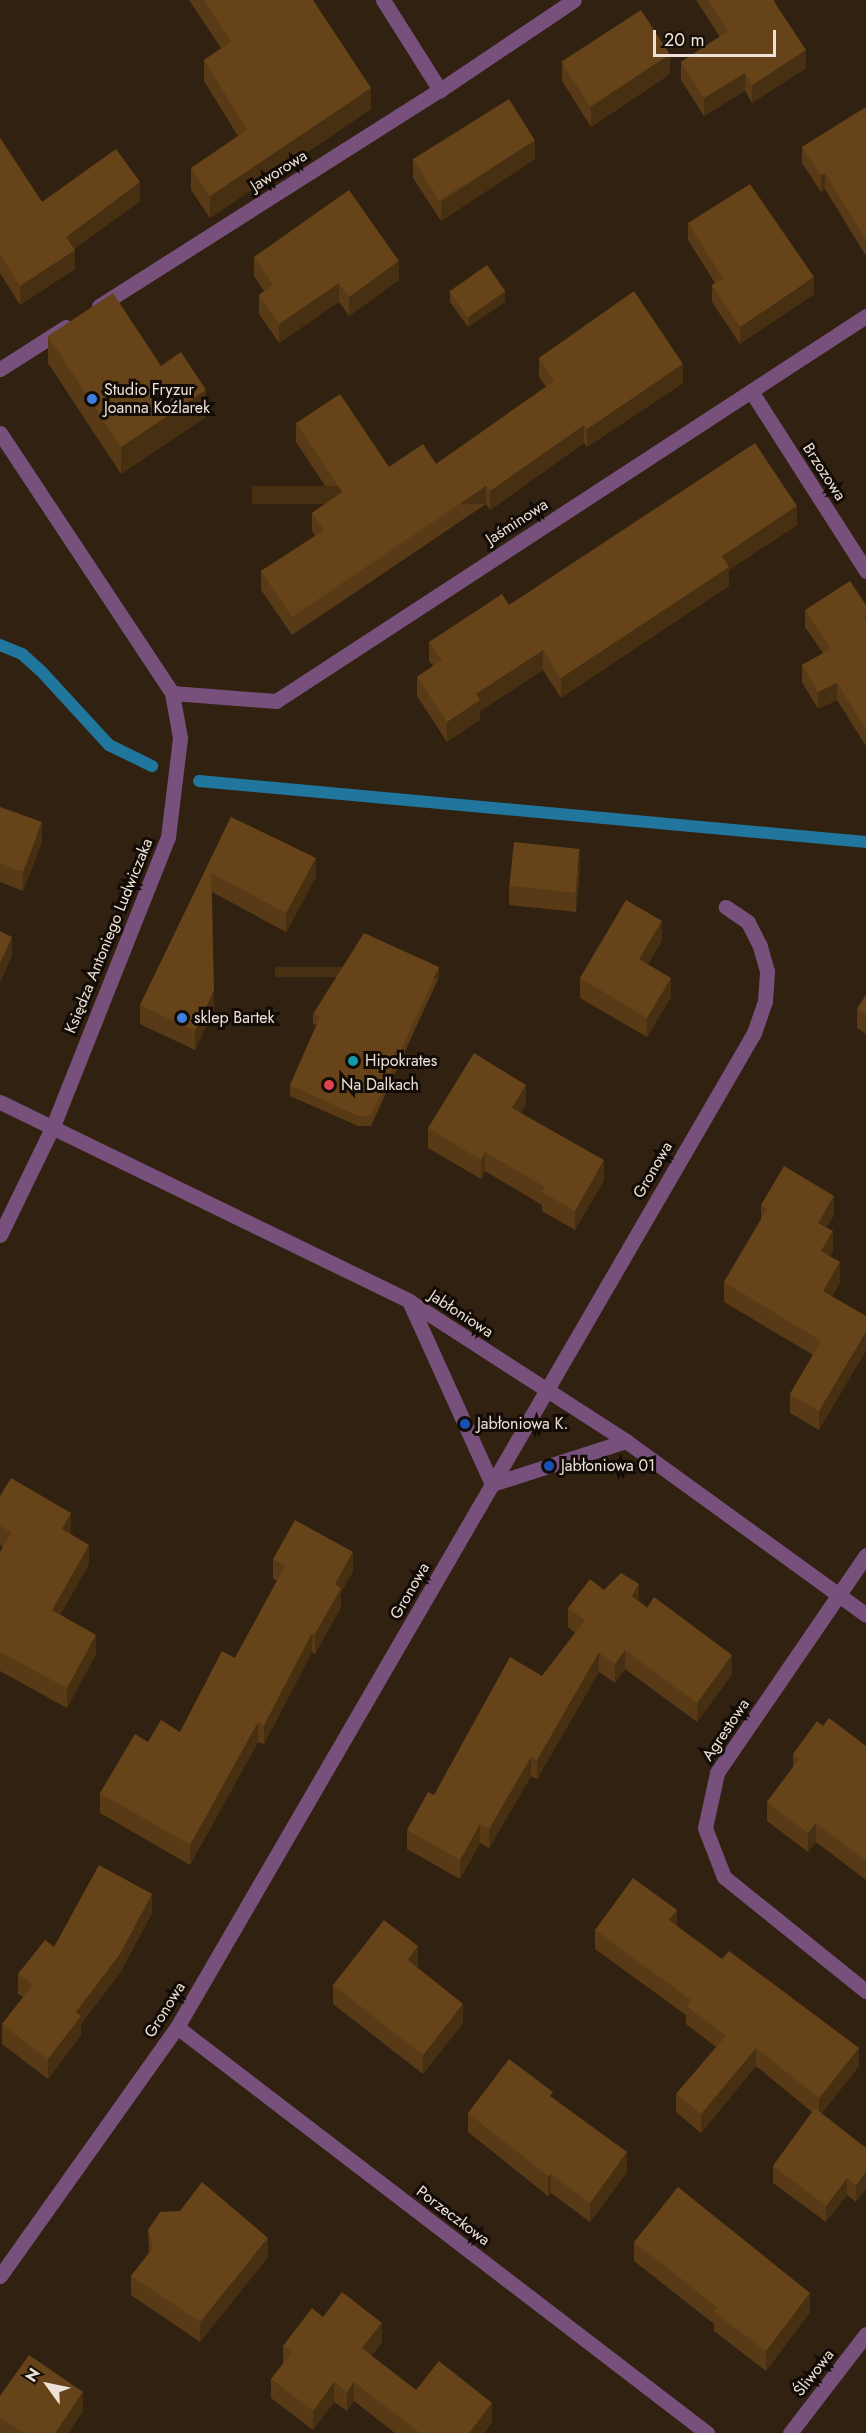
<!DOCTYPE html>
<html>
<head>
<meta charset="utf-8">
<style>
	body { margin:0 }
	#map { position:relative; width:866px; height:2433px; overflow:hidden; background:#302111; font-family:Jost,sans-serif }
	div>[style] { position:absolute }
	.stream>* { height:12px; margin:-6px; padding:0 6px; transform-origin:6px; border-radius:6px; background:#20769d }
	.lane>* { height:15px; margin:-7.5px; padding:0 7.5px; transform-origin:7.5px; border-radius:7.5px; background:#77507c }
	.street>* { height:15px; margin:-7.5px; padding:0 7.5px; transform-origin:7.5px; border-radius:7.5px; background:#77507c }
	.wall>* { inset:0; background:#583a16 }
	.shaded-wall>* { inset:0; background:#472f12; transform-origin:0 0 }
	.building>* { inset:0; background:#664319; transform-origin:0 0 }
	.dots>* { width:16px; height:16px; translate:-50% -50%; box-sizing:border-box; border:3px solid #130c06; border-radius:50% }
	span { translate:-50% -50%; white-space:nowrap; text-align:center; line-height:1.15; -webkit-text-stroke:6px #130c06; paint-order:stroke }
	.street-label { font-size:16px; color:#ece2d8 }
	.poi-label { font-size:16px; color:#ece2d8 }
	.left { translate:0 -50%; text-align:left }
	.north { position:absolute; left:18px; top:2355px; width:60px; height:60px; -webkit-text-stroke:4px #130c06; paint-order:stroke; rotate:303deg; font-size:16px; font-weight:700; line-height:24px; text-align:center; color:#ece2d8 }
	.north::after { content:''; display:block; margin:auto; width:21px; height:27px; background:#ece2d8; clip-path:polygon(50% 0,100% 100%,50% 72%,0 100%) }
	.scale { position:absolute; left:653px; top:30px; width:123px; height:27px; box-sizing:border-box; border:3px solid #ece2d8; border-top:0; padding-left:8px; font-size:18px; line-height:21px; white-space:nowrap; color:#ece2d8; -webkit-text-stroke:4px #130c06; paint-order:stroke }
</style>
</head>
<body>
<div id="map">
	<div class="stream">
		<i style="left:0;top:645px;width:24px;rotate:22deg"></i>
		<i style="left:22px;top:654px;width:25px;rotate:42deg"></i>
		<i style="left:41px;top:671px;width:100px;rotate:47.4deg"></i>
		<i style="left:109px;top:745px;width:48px;rotate:26deg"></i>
		<i style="left:199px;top:781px;width:670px;rotate:5.23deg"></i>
	</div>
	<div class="lane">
		<i style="left:409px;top:1301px;width:201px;rotate:65.6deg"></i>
		<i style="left:492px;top:1484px;width:141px;rotate:-17.8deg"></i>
	</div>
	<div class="street">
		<i style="left:383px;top:0;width:107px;rotate:57.7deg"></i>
		<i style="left:99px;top:306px;width:404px;rotate:-32.4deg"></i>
		<i style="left:440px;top:90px;width:161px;rotate:-33.9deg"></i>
		<i style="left:0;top:369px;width:78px;rotate:-32.5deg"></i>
		<i style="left:751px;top:391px;width:214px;rotate:57.4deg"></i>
		<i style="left:0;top:433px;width:312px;rotate:56.5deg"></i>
		<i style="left:172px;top:693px;width:46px;rotate:79.9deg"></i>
		<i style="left:180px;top:738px;width:100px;rotate:96.9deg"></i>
		<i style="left:168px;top:837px;width:311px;rotate:111.7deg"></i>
		<i style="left:53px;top:1126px;width:121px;rotate:115.9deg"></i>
		<i style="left:172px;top:693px;width:104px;rotate:4.4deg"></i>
		<i style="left:276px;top:701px;width:705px;rotate:-33.13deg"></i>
		<i style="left:0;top:1102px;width:455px;rotate:25.9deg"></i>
		<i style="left:409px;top:1301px;width:258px;rotate:32.8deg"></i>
		<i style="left:626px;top:1441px;width:296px;rotate:35.9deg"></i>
		<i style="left:866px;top:1555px;width:264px;rotate:124.4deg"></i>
		<i style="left:717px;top:1773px;width:56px;rotate:102.3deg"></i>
		<i style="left:705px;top:1828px;width:53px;rotate:68.8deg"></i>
		<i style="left:724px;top:1877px;width:182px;rotate:38.8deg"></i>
		<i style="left:177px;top:2027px;width:668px;rotate:37.45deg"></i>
		<i style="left:0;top:2276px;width:305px;rotate:-54.6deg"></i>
		<i style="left:177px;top:2027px;width:1149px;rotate:-59.87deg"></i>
		<i style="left:754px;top:1033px;width:34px;rotate:-71deg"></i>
		<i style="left:765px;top:1001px;width:30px;rotate:-86deg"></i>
		<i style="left:767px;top:971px;width:26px;rotate:-106deg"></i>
		<i style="left:760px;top:946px;width:27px;rotate:-117deg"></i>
		<i style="left:748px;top:922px;width:27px;rotate:-146deg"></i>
		<i style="left:790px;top:2433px;width:125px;rotate:-52.5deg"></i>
	</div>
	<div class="wall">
		<i style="clip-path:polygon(189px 0,313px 0,371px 109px,210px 218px,191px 190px,191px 168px,238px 136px,204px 81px,204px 60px,221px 48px)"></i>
		<i style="clip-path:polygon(696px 0,776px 0,774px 1px,806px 68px,752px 103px,745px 91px,704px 116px,681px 80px,681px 62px,720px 37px)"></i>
		<i style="clip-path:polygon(562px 62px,670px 74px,591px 127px,562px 81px)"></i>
		<i style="clip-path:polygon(866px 107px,866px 256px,825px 189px,821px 192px,802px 163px,802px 147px)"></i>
		<i style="clip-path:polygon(0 138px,42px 202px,140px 201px,74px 249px,75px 269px,20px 305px,0 273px)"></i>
		<i style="clip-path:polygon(413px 158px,535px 159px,441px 221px,413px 178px)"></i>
		<i style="clip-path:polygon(688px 223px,814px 294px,740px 344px,712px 302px,712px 285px,715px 283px,688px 240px)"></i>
		<i style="clip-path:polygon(254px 257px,399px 280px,349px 316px,339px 302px,279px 343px,259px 314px,259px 295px,264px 291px,254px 276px)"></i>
		<i style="clip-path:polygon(450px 292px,505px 302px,468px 327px,450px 302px)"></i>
		<i style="clip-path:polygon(48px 336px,206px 417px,121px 474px,48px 363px)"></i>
		<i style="clip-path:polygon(539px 358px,683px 383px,587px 447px,584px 443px,490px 510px,486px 504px,292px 635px,261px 590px,261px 571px,315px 536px,312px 531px,312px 513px,333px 498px,296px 442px,296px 423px,389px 467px,436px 464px,546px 387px,539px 377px)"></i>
		<i style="clip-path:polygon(797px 525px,729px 570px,729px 586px,561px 698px,543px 670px,480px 711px,480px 720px,447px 742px,417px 696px,417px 677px,433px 666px,429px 661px,429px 642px,509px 605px)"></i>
		<i style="clip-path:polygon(866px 605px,866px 746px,837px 700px,818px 709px,802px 682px,802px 665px,823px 653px,805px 627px,805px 610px)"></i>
		<i style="clip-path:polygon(0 807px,42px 842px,23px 891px,0 882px)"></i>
		<i style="clip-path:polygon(231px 817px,316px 877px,286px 932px,212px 892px,214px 1010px,195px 1050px,140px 1024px,140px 1005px)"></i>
		<i style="clip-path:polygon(580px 869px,576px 912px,509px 905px,509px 886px)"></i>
		<i style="clip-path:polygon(662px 940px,648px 964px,671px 997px,647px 1037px,580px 998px,580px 978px)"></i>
		<i style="clip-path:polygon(439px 977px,371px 1126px,358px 1126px,290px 1096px,290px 1085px,317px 1025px,313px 1024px,313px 1014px)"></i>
		<i style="clip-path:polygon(866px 995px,866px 1034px,857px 1028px,857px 1009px)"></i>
		<i style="clip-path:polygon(526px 1104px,521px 1113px,604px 1180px,575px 1230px,542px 1211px,542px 1205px,485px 1171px,481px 1179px,428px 1148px,428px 1128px)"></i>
		<i style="clip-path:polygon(761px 1205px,834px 1215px,826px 1228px,833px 1251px,830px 1256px,840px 1282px,832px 1296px,819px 1430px,790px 1413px,790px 1394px,813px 1355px,724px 1302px,724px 1282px,761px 1220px)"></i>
		<i style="clip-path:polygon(0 1496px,71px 1533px,71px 1534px,89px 1564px,60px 1615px,96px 1654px,67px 1708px,0 1671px,0 1552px,3px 1547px,0 1545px)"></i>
		<i style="clip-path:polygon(273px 1559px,353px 1571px,341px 1593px,341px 1607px,315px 1654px,312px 1652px,264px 1744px,258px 1742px,190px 1865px,100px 1813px,100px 1793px,148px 1742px,180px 1732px,235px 1658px,277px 1581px,273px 1579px)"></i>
		<i style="clip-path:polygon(604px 1590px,639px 1601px,732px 1674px,697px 1722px,625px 1669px,615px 1683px,599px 1672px,537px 1779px,531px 1776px,489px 1848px,480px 1843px,460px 1879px,407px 1849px,407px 1830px,434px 1795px,542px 1676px,575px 1633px,568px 1627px,568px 1608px)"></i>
		<i style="clip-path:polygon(866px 1746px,866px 1880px,816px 1842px,808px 1852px,767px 1821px,767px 1802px,793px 1767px,793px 1754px)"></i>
		<i style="clip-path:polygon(152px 1913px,120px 1973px,81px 2024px,81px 2035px,48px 2079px,2px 2044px,2px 2024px,23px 1997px,18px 1994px,18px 1974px,54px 1947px)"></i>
		<i style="clip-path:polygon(677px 1926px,859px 2066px,821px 2114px,866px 2148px,856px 2202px,847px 2195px,826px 2222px,773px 2183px,773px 2166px,812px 2112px,756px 2066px,701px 2133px,676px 2112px,676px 2094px,716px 2047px,686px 2024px,686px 2015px,595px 1949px,595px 1930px)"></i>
		<i style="clip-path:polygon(418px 1966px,417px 1967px,463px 2023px,423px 2074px,333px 2004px,333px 1985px)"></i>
		<i style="clip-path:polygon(553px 2098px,627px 2172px,590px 2222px,551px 2193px,548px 2196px,468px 2132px,468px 2113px)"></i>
		<i style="clip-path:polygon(148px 2230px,268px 2257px,200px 2342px,131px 2295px,131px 2276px,149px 2253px)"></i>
		<i style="clip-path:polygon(634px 2242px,810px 2312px,766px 2371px,714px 2331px,714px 2324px,634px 2261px)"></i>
		<i style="clip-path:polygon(323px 2317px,382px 2342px,371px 2356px,416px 2390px,492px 2422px,484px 2433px,395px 2433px,354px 2401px,347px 2411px,334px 2402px,313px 2430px,271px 2398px,271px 2379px,283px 2364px,283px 2346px)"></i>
		<i style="clip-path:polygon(0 2396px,83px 2411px,68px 2433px,0 2433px)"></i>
	</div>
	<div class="shaded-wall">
		<i style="clip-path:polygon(806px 50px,806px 68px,752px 103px,752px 85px)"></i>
		<i style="clip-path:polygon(670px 54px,670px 74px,591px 127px,591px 107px)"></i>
		<i style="clip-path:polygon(745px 73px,745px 91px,704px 116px,704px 98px)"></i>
		<i style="clip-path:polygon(371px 88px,371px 109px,210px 218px,210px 196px)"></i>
		<i style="clip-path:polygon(535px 140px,535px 159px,441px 221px,441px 202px)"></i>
		<i style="clip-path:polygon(825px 173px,825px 189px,821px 192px,821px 175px)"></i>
		<i style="clip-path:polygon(140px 182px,140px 201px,66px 255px,66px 237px)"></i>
		<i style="clip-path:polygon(75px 250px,75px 269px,20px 305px,20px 286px)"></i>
		<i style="clip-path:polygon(399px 261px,399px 280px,349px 316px,349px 297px)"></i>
		<i style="clip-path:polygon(814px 277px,814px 294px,740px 344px,740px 327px)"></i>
		<i style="clip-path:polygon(339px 283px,339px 302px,279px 343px,279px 324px)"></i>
		<i style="clip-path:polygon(505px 291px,505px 302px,468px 327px,468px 317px)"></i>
		<i style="clip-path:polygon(683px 364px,683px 383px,587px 447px,587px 429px)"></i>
		<i style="clip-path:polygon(206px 390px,206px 417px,121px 474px,121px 447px)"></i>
		<i style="clip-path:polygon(584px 425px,584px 443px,490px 510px,490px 491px)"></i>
		<i style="left:486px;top:486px;width:18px;height:234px;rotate:90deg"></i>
		<i style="clip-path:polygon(797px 506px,797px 525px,729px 570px,729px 586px,561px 698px,561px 678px,722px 556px)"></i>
		<i style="clip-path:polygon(543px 650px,543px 670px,480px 711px,480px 720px,447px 742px,447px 722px,476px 694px)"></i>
		<i style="clip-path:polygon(837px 683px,837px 700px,818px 709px,818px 692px)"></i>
		<i style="clip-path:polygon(42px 822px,42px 842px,23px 891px,23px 872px)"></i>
		<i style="clip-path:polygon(580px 849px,580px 869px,576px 912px,576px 892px)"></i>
		<i style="clip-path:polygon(316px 858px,316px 877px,286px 932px,286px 913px)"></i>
		<i style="clip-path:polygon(662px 921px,662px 940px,639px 979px,639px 959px)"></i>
		<i style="clip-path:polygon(12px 937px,12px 956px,0 983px,0 964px)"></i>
		<i style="left:439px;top:967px;width:10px;height:164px;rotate:90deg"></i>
		<i style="clip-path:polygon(671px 978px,671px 997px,647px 1037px,647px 1018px)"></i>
		<i style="clip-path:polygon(214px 990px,214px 1010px,195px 1050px,195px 1031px)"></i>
		<i style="clip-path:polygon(526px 1085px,526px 1104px,512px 1127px,512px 1108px)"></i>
		<i style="clip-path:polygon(485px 1152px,485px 1171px,481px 1179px,481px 1160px)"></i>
		<i style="clip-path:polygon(604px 1160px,604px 1180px,575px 1230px,575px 1211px)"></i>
		<i style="clip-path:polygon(834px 1196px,834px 1215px,818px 1242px,818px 1223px)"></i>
		<i style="clip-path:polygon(833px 1231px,833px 1251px,821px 1270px,821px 1251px)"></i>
		<i style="clip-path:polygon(840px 1262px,840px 1282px,823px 1310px,823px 1291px)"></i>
		<i style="clip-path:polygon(866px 1332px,866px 1351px,819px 1430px,819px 1411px)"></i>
		<i style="clip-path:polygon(71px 1513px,71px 1533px,62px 1548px,62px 1529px)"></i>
		<i style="clip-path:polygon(89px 1545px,89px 1564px,52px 1629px,52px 1610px)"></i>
		<i style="clip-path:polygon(353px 1552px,353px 1571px,341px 1593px,341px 1607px,315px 1654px,315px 1634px,335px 1584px)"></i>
		<i style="clip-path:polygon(639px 1584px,639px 1604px,632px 1596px)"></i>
		<i style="clip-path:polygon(312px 1633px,312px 1652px,264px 1744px,264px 1725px)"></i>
		<i style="clip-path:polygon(96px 1635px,96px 1654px,67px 1708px,67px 1688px)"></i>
		<i style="clip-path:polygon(625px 1650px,625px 1669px,615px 1683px,615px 1664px)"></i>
		<i style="clip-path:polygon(599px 1652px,599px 1672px,537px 1779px,537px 1760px)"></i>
		<i style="clip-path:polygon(732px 1655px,732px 1674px,697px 1722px,697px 1703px)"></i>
		<i style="clip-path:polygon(258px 1722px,258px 1742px,190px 1865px,190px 1845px)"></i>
		<i style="clip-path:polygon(531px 1757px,531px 1776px,489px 1848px,489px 1829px)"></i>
		<i style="clip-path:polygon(816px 1823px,816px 1842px,808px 1852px,808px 1833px)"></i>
		<i style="clip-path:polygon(480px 1824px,480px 1843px,460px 1879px,460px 1860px)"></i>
		<i style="clip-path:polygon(152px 1894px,152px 1913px,120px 1973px,81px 2024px,81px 2035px,48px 2079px,48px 2059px,76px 2012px)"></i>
		<i style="clip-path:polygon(677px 1910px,677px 1929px,669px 1920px)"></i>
		<i style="clip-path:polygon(418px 1946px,418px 1966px,408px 1979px,408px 1960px)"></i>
		<i style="clip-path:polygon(463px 2004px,463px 2023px,423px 2074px,423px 2055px)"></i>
		<i style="clip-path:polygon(756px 2048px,756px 2066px,701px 2133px,701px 2114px)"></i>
		<i style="clip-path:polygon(859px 2048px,859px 2066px,819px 2117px,819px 2098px)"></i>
		<i style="clip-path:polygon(627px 2152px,627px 2172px,590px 2222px,590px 2203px)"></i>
		<i style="clip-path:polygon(866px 2172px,866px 2189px,856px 2202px,856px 2185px)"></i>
		<i style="clip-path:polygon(551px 2174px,551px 2193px,548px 2196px,548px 2176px)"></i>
		<i style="clip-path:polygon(847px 2178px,847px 2195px,826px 2222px,826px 2206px)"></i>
		<i style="clip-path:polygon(268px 2238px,268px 2257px,200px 2342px,200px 2322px)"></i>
		<i style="clip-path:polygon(810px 2293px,810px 2312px,766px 2371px,766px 2351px)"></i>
		<i style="clip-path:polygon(382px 2323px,382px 2342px,362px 2368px,362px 2348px)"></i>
		<i style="clip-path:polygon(334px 2382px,334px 2402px,313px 2430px,313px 2411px)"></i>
		<i style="clip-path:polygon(354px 2382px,354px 2401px,347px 2411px,347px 2392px)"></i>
		<i style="clip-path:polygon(83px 2392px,83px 2411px,68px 2433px,55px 2433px)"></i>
		<i style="clip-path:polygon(492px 2403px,492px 2422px,484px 2433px,469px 2433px)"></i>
	</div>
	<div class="building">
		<i style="clip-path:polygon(204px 0,313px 0,371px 88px,210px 196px,191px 168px,247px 130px,204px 60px,231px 42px)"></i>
		<i style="clip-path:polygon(708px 0,773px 0,806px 50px,752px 85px,745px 73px,704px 98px,681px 62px,728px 31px)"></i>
		<i style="left:641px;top:10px;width:53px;height:95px;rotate:57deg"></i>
		<i style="left:509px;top:99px;width:49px;height:113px;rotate:58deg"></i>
		<i style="clip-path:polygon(866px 107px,866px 240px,825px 173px,821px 175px,802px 147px)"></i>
		<i style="clip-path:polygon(0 138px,42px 202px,116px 149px,140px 182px,66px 237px,75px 250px,20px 286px,0 254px)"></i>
		<i style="clip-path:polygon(750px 184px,814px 277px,740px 327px,712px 285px,723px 278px,688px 223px)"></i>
		<i style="clip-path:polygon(349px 190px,399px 261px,349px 297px,339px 283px,279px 324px,259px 295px,273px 285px,254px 257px)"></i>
		<i style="left:487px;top:265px;width:32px;height:46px;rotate:55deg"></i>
		<i style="clip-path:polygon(634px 291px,683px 364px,587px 429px,584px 425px,490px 491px,486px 486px,292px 617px,261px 571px,324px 530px,312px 513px,342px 492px,296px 423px,340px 394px,389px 467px,423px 444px,436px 464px,554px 381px,539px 358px)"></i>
		<i style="clip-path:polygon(113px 293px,161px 366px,181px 352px,206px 390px,121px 447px,48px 336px)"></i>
		<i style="clip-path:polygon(755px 443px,797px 506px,722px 556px,729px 567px,561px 678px,543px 650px,476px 694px,480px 700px,447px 722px,417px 677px,442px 660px,429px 642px,502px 594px,509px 605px)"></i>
		<i style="clip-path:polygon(850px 581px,866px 605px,866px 615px,864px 616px,866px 620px,866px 729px,837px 683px,818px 692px,802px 665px,831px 649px,805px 610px)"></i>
		<i style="clip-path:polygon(0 807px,42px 822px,23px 872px,0 863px)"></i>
		<i style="clip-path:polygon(231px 817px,316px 858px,286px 913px,211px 873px,214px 990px,195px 1031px,140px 1005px)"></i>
		<i style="left:514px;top:842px;width:66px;height:44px;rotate:6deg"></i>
		<i style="clip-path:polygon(626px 900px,662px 921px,639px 959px,671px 978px,647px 1018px,580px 978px)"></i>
		<i style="clip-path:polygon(0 931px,12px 937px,0 964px)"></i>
		<i style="clip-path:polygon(364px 933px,439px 967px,371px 1116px,358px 1116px,290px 1085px,320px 1017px,313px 1014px)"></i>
		<i style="clip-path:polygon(866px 995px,866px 1014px,857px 1009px)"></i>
		<i style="clip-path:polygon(474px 1053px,526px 1085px,512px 1108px,604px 1160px,575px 1211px,542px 1192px,545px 1187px,485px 1152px,481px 1160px,428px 1128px)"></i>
		<i style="clip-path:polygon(784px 1166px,834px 1196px,818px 1223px,833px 1231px,821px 1251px,840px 1262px,823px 1291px,866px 1316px,866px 1332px,819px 1411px,790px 1394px,821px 1341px,724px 1282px,767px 1209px,761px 1205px)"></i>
		<i style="clip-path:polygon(11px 1478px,71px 1513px,62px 1529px,89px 1545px,52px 1610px,96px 1635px,67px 1688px,0 1652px,0 1552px,11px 1532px,0 1526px,0 1496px)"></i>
		<i style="clip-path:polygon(295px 1520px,353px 1552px,335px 1584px,341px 1588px,315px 1634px,312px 1633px,264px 1725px,258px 1722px,190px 1845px,100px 1793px,135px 1734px,148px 1742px,161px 1720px,180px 1732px,222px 1651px,235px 1658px,285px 1566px,273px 1559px)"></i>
		<i style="clip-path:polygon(621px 1573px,639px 1584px,632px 1596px,647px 1608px,654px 1597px,732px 1655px,697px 1703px,625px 1650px,615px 1664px,599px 1652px,537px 1760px,531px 1757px,489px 1829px,480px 1824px,460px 1860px,407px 1830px,428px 1792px,434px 1795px,510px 1657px,542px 1676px,585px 1620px,568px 1608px,590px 1579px,604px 1590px)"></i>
		<i style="clip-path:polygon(829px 1718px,866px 1746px,866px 1861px,816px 1823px,808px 1833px,767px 1802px,799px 1759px,793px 1754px,817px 1721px,823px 1726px)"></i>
		<i style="clip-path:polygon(99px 1865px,152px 1894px,120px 1954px,76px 2012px,81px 2016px,48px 2059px,2px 2024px,33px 1985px,18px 1974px,45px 1940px,54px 1947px)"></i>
		<i style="clip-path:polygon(633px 1878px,677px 1910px,669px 1920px,722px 1959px,729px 1951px,859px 2048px,819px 2098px,756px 2048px,701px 2114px,676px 2094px,726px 2036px,686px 2006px,691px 2000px,595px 1930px)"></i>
		<i style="clip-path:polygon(384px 1920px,418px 1946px,408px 1960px,463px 2004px,423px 2055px,333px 1985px)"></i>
		<i style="clip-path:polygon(509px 2059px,553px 2092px,550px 2096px,627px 2152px,590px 2203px,551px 2174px,548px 2176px,468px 2113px)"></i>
		<i style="clip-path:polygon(815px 2108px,866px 2148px,866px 2172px,856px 2185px,847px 2178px,826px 2206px,773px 2166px)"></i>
		<i style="clip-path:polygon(202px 2182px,268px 2238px,200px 2322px,131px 2276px,153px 2248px,148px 2230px,160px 2212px,180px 2211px)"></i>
		<i style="clip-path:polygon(678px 2187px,810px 2293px,766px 2351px,714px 2312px,717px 2307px,634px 2242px)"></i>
		<i style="clip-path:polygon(342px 2292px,382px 2323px,362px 2348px,416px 2390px,439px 2361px,492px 2403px,469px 2433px,420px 2433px,354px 2382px,347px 2392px,334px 2382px,313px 2411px,271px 2379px,292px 2352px,283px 2346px,312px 2308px,323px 2317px)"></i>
		<i style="clip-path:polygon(29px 2355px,83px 2392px,55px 2433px,23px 2433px,0 2417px,0 2396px)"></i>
	</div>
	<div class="dots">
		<i style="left:92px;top:399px;background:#3f7fe0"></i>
		<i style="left:182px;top:1018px;background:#3f7fe0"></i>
		<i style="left:353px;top:1061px;background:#0f9aa8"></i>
		<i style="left:329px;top:1085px;background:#e0444e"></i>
		<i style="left:465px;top:1424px;background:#1a4fb4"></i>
		<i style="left:549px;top:1466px;background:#1a4fb4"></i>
	</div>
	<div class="street-label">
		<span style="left:279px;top:171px;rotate:-32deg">Jaworowa</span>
		<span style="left:824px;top:472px;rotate:57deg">Brzozowa</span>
		<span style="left:517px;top:522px;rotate:-33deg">Jaśminowa</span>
		<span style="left:109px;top:936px;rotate:-68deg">Księdza Antoniego Ludwiczaka</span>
		<span style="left:653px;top:1170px;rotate:-60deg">Gronowa</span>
		<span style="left:461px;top:1314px;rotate:33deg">Jabłoniowa</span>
		<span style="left:410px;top:1591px;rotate:-60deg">Gronowa</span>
		<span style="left:726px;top:1730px;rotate:-56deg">Agrestowa</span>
		<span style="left:165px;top:2010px;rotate:-58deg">Gronowa</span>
		<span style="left:453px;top:2216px;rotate:37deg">Porzeczkowa</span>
		<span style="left:814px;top:2373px;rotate:-52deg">Śliwowa</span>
	</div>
	<div class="poi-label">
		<span class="left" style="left:104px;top:399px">Studio Fryzur<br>Joanna Koźlarek</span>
		<span class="left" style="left:194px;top:1018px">sklep Bartek</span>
		<span class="left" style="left:365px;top:1061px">Hipokrates</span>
		<span class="left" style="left:341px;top:1085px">Na Dalkach</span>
		<span class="left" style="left:477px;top:1424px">Jabłoniowa K.</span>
		<span class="left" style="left:561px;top:1466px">Jabłoniowa 01</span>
	</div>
	<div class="north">N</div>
	<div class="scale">20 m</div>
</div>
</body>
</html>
